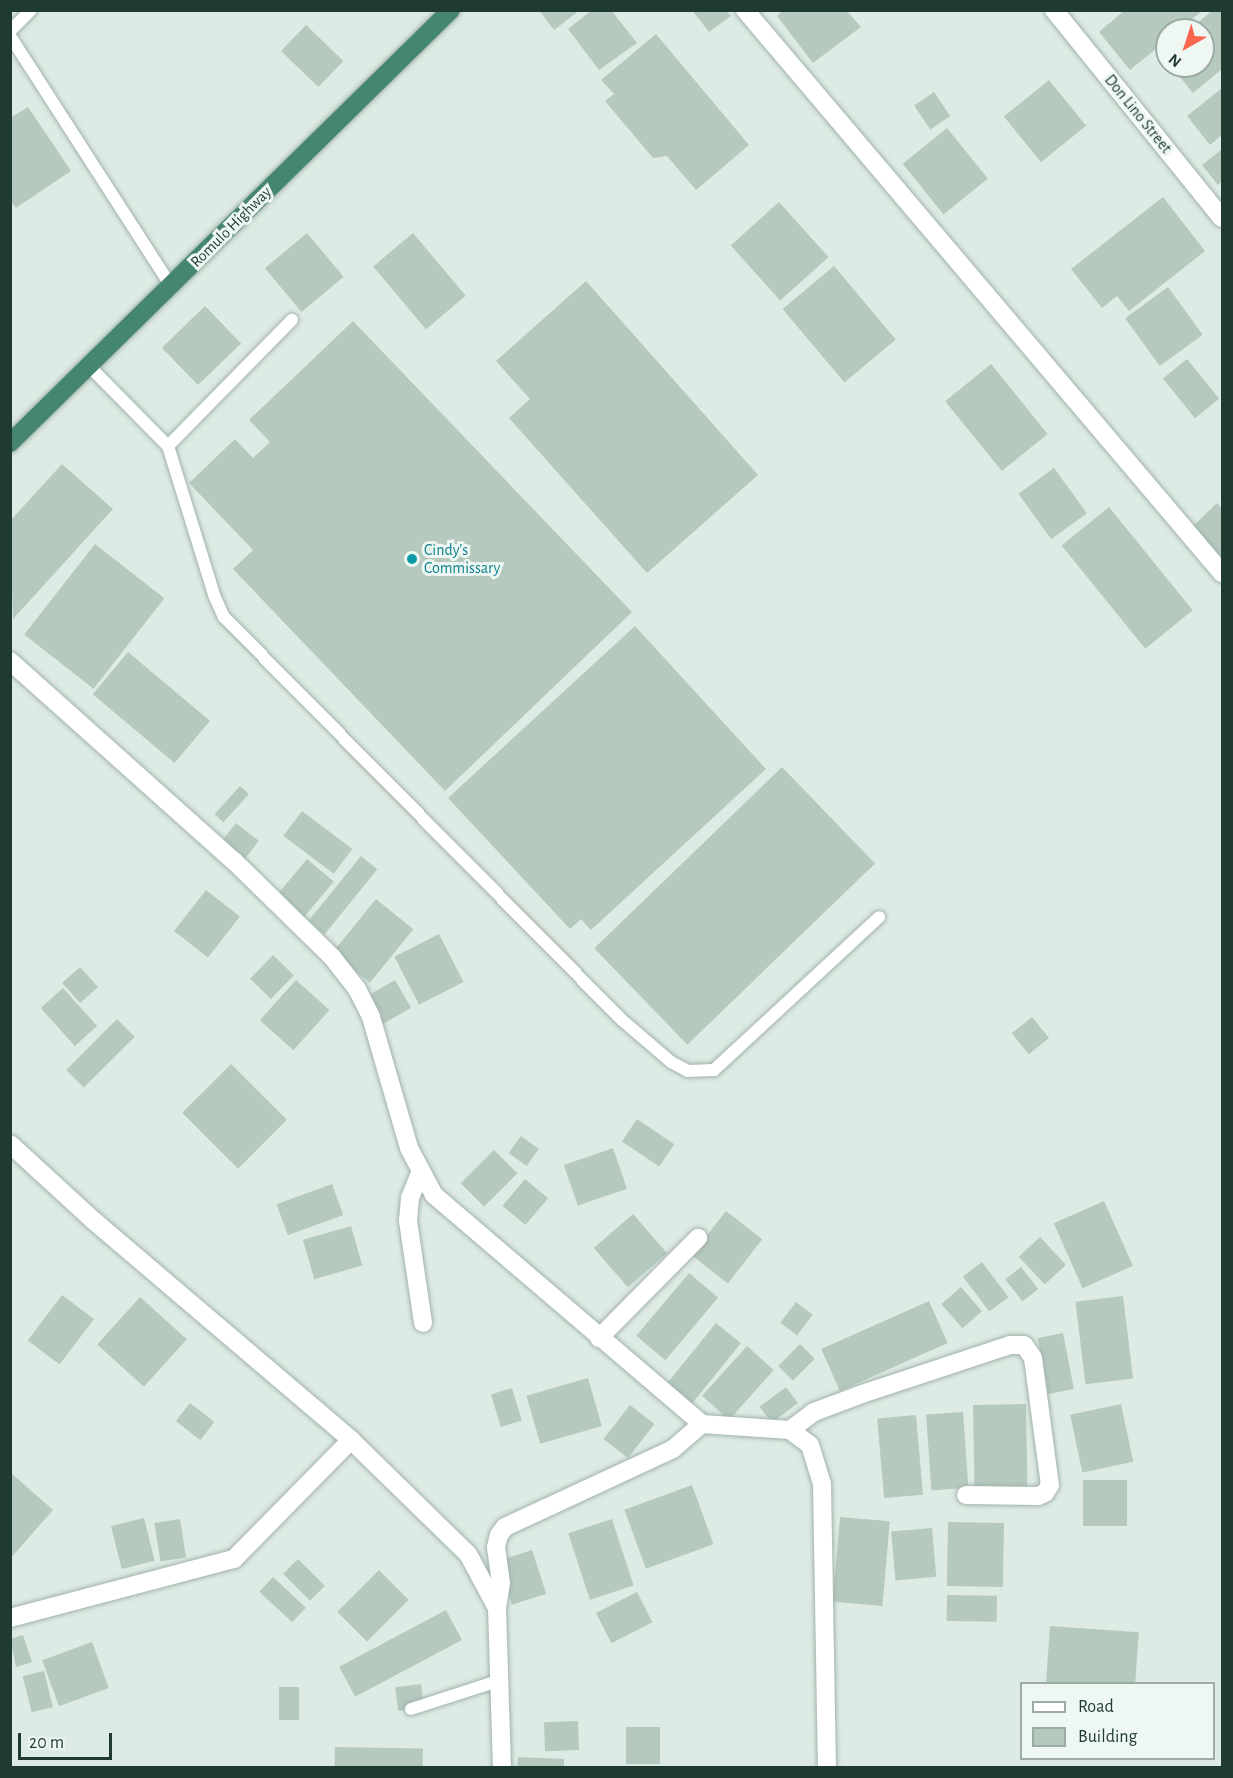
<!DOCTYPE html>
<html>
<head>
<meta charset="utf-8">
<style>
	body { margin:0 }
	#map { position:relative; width:1233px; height:1778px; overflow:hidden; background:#deebe4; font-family:"Alegreya Sans",sans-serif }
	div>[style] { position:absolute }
	.building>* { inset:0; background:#b6c9bf; transform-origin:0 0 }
	.roads { filter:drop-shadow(0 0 2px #a1b3ab) drop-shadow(0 0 2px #a1b3ab) }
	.service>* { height:12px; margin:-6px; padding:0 6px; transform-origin:6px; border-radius:6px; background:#fff }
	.minor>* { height:18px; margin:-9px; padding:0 9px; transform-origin:9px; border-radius:9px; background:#fff }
	.trunk>* { height:18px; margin:-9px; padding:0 9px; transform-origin:9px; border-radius:9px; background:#448670 }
	.dots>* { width:16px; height:16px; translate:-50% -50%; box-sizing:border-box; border:3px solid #eff7f2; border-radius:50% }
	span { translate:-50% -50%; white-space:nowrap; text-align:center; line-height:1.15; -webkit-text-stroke:6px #eff7f2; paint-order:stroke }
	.street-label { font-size:16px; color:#1f3b31 }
	.culture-label { font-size:16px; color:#0d838f }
	.left { translate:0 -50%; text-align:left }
	.frame { position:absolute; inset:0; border:12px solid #1f3b31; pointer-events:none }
	.legend { position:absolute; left:1020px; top:1682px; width:195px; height:78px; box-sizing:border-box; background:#eff7f2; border:2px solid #9caca5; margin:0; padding:8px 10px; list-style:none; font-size:18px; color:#1f3b31 }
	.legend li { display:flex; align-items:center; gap:12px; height:30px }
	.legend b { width:30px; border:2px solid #9caca5 }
	.north { position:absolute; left:1155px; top:18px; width:60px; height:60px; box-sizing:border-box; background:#eff7f2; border:2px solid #9caca5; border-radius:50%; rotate:219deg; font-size:16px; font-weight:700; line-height:24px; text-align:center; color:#1f3b31 }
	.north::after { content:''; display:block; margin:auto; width:21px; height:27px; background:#fa654d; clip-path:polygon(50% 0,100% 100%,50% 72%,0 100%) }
	.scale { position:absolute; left:18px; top:1733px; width:94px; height:27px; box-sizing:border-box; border:3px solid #1f3b31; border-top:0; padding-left:8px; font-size:18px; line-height:21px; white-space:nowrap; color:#1f3b31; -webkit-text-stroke:4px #eff7f2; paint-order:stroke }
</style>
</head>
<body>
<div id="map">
	<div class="building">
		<i style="clip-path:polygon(539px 10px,580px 10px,554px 30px)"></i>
		<i style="clip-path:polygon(592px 10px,611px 10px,637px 43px,599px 70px,568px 29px)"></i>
		<i style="clip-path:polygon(692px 10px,726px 10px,731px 16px,709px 32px)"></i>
		<i style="clip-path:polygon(784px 10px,846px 10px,861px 27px,813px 63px,777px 16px)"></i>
		<i style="clip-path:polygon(1125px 10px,1203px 10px,1179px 30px,1167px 30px,1167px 40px,1130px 70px,1099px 32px)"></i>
		<i style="clip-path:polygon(1213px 10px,1222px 10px,1222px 69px,1193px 93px,1171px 66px,1203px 66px,1203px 30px,1189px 30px)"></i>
		<i style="left:306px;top:25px;width:52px;height:36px;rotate:44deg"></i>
		<i style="clip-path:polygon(656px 34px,749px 145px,696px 190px,667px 156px,653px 158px,605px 101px,614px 94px,601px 80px)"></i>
		<i style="left:1049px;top:80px;width:59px;height:58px;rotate:51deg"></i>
		<i style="clip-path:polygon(1222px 88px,1222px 135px,1210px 145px,1187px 116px)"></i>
		<i style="left:934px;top:92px;width:29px;height:24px;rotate:56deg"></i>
		<i style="clip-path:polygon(28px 107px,71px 171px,16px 208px,10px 200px,10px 118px)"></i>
		<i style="left:947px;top:128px;width:65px;height:57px;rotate:51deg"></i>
		<i style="clip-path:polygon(1222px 149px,1222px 181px,1218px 185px,1202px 165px)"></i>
		<i style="clip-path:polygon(1163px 197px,1205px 251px,1129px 311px,1117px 296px,1102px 308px,1071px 269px)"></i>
		<i style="left:779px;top:202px;width:74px;height:65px;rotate:48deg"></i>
		<i style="left:307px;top:233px;width:57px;height:55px;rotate:50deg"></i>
		<i style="left:413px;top:233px;width:82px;height:52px;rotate:50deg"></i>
		<i style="left:834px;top:266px;width:96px;height:67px;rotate:50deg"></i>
		<i style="clip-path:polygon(586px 281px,758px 475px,647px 573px,509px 418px,530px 399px,496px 361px)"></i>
		<i style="left:1168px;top:287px;width:59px;height:53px;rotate:54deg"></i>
		<i style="left:205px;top:306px;width:52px;height:60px;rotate:46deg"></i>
		<i style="clip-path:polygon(353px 321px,632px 612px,445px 791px,233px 569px,253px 550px,189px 483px,235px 439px,253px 458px,270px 442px,249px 420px)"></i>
		<i style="left:1187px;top:359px;width:51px;height:31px;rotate:51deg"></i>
		<i style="left:991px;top:364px;width:90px;height:59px;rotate:51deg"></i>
		<i style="clip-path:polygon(62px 464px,113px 509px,13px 619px,10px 521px)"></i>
		<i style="left:1054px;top:468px;width:56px;height:44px;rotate:54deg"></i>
		<i style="clip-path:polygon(1217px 503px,1222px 509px,1222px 560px,1192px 527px)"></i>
		<i style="left:1109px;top:507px;width:133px;height:61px;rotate:51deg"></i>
		<i style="left:95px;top:544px;width:88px;height:115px;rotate:38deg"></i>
		<i style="clip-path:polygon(635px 626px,766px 769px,591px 930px,581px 919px,570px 929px,448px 798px)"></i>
		<i style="left:128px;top:652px;width:107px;height:55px;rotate:40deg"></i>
		<i style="left:782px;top:767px;width:134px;height:261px;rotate:46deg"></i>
		<i style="left:240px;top:786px;width:12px;height:38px;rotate:42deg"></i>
		<i style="left:302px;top:811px;width:63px;height:31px;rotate:37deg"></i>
		<i style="left:236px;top:823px;width:29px;height:35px;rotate:38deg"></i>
		<i style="left:361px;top:856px;width:21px;height:84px;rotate:39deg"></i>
		<i style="left:307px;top:859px;width:35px;height:47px;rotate:40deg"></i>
		<i style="left:206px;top:890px;width:43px;height:52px;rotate:38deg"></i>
		<i style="left:376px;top:899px;width:48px;height:69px;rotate:39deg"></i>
		<i style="left:439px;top:934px;width:54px;height:50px;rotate:63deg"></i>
		<i style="left:273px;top:955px;width:29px;height:33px;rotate:44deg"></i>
		<i style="left:80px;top:967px;width:27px;height:24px;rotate:48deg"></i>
		<i style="left:296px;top:980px;width:45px;height:54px;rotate:42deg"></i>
		<i style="left:395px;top:980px;width:32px;height:34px;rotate:60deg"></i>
		<i style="left:63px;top:988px;width:51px;height:30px;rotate:48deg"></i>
		<i style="left:1032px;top:1017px;width:27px;height:26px;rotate:51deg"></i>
		<i style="left:117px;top:1019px;width:25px;height:72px;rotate:45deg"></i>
		<i style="left:231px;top:1064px;width:79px;height:69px;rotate:45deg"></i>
		<i style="left:637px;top:1119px;width:45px;height:27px;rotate:34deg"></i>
		<i style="left:521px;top:1136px;width:22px;height:21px;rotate:36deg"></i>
		<i style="left:613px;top:1148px;width:43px;height:52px;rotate:71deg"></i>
		<i style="left:494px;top:1150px;width:33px;height:47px;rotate:45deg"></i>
		<i style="left:525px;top:1179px;width:30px;height:35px;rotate:40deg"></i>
		<i style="left:332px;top:1184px;width:33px;height:59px;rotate:70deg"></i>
		<i style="left:1104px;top:1201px;width:71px;height:55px;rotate:66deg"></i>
		<i style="left:726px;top:1211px;width:46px;height:56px;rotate:38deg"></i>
		<i style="left:633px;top:1214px;width:52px;height:52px;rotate:49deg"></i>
		<i style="left:351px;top:1226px;width:41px;height:50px;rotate:74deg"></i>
		<i style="left:1040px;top:1237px;width:38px;height:29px;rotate:47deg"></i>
		<i style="left:982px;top:1262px;width:44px;height:24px;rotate:53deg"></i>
		<i style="left:1021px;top:1267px;width:28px;height:20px;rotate:52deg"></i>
		<i style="left:689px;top:1273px;width:38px;height:82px;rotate:40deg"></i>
		<i style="left:961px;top:1287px;width:32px;height:26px;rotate:49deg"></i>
		<i style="left:62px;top:1295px;width:40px;height:57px;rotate:37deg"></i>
		<i style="left:1123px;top:1296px;width:83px;height:48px;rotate:83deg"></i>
		<i style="left:140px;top:1297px;width:63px;height:64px;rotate:42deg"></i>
		<i style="left:929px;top:1301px;width:46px;height:118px;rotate:66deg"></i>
		<i style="left:796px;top:1302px;width:21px;height:26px;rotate:37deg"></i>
		<i style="left:716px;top:1323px;width:32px;height:77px;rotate:39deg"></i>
		<i style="left:1063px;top:1333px;width:57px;height:26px;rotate:79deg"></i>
		<i style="left:800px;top:1344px;width:21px;height:31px;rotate:45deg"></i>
		<i style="left:747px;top:1346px;width:36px;height:67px;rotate:42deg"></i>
		<i style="left:588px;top:1378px;width:50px;height:64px;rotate:74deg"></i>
		<i style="left:786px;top:1387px;width:20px;height:33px;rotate:53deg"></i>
		<i style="left:512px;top:1388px;width:34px;height:22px;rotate:73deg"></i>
		<i style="left:190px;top:1403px;width:31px;height:23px;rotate:38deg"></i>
		<i style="left:1026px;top:1404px;width:86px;height:53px;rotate:89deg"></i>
		<i style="left:1121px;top:1404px;width:59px;height:52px;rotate:78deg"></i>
		<i style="left:630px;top:1405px;width:31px;height:43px;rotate:38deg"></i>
		<i style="left:963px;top:1412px;width:76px;height:37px;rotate:86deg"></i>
		<i style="left:916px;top:1415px;width:80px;height:39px;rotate:85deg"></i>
		<i style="clip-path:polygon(10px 1472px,53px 1510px,10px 1559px)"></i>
		<i style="left:1083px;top:1480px;width:44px;height:46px"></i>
		<i style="left:692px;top:1485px;width:63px;height:72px;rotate:70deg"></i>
		<i style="left:840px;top:1517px;width:50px;height:85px;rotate:5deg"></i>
		<i style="left:144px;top:1518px;width:44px;height:34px;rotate:76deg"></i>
		<i style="left:180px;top:1519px;width:39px;height:26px;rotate:81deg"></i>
		<i style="left:612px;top:1519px;width:70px;height:46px;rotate:72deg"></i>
		<i style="left:948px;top:1522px;width:56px;height:64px;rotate:1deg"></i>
		<i style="left:932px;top:1528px;width:49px;height:41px;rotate:85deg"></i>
		<i style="left:532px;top:1550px;width:46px;height:36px;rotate:72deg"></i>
		<i style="left:298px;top:1559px;width:38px;height:21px;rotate:45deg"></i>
		<i style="left:379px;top:1570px;width:42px;height:59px;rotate:45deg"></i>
		<i style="left:273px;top:1577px;width:45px;height:20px;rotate:43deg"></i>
		<i style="left:637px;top:1592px;width:34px;height:46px;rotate:63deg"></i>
		<i style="left:947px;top:1595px;width:50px;height:26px;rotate:1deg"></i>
		<i style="left:446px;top:1610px;width:34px;height:121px;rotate:62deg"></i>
		<i style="left:1050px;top:1626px;width:89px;height:57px;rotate:4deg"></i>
		<i style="clip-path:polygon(23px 1635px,32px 1662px,16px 1667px,10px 1639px)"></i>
		<i style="left:92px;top:1642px;width:49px;height:53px;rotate:70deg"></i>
		<i style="left:44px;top:1671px;width:37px;height:22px;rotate:76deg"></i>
		<i style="left:421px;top:1684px;width:24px;height:26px;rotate:83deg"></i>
		<i style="left:279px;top:1687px;width:20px;height:33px"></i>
		<i style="left:578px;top:1721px;width:29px;height:34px;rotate:88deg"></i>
		<i style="left:626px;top:1727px;width:34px;height:37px"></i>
		<i style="left:335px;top:1747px;width:88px;height:21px;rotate:1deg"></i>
		<i style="clip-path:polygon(518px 1757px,564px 1759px,564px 1768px,517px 1768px)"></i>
	</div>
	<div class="roads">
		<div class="service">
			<i style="left:10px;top:31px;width:30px;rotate:-45deg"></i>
			<i style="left:10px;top:36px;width:297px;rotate:57.2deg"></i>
			<i style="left:89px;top:366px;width:112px;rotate:45.4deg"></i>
			<i style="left:168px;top:446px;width:156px;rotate:72.8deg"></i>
			<i style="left:214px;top:595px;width:24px;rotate:66deg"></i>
			<i style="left:224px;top:617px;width:566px;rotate:45.36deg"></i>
			<i style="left:622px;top:1020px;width:65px;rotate:40.6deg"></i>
			<i style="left:671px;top:1062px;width:19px;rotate:28deg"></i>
			<i style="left:688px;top:1071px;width:26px;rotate:-2deg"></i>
			<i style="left:714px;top:1070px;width:225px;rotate:-42.8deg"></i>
			<i style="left:168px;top:446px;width:177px;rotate:-45.5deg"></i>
			<i style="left:411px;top:1709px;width:95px;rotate:-17.9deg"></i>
		</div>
		<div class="minor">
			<i style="left:745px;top:10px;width:738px;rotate:49.73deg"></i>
			<i style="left:1054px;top:10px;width:267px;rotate:51.1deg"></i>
			<i style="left:10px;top:661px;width:300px;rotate:41.8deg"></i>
			<i style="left:234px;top:861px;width:137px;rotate:44.4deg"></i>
			<i style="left:332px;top:957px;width:41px;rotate:52deg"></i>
			<i style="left:357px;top:989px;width:31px;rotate:63deg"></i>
			<i style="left:371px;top:1017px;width:136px;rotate:73.8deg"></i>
			<i style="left:409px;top:1148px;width:53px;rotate:62deg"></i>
			<i style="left:434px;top:1195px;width:353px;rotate:40.5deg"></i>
			<i style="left:702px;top:1424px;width:88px;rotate:3.9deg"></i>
			<i style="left:790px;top:1430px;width:25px;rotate:37deg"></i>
			<i style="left:810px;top:1445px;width:41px;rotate:72.9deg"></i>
			<i style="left:822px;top:1484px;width:284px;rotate:89deg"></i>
			<i style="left:10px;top:1144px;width:114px;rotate:42.5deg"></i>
			<i style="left:94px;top:1221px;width:338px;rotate:40.4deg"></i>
			<i style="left:351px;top:1440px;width:163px;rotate:44.3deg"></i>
			<i style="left:468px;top:1554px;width:61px;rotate:61.8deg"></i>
			<i style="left:420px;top:1173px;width:27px;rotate:112deg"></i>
			<i style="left:410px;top:1198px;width:23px;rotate:95deg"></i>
			<i style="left:408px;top:1221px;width:103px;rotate:81.6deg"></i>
			<i style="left:599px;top:1338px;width:141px;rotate:-45.3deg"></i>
			<i style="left:790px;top:1430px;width:30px;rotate:-37deg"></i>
			<i style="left:814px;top:1412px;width:51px;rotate:-20.6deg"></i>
			<i style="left:862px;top:1394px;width:156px;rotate:-18.3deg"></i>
			<i style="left:1010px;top:1345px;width:14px"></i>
			<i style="left:1024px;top:1345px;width:16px;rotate:55deg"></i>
			<i style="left:1033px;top:1358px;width:128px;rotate:82.4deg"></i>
			<i style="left:1050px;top:1485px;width:9px;rotate:122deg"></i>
			<i style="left:1045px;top:1493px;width:8px;rotate:157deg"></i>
			<i style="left:1038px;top:1496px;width:72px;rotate:-179.2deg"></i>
			<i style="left:10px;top:1618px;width:232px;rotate:-14.8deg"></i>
			<i style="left:234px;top:1559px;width:167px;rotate:-45.5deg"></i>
			<i style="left:502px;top:1768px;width:160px;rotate:-91.8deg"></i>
			<i style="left:497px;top:1608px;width:25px;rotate:-81deg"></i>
			<i style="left:501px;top:1583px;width:36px;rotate:-98deg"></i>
			<i style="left:496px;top:1547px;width:12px;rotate:-76deg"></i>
			<i style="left:499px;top:1535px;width:10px;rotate:-53deg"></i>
			<i style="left:505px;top:1527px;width:185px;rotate:-24.9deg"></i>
			<i style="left:673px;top:1449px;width:38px;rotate:-41deg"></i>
		</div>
		<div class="trunk">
			<i style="left:10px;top:443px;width:618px;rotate:-44.48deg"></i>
		</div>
	</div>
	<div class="dots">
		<i style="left:412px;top:559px;background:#0f9aa8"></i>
	</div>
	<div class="street-label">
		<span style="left:1138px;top:114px;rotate:51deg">Don Lino Street</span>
		<span style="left:231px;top:227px;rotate:-45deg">Romulo Highway</span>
	</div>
	<div class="culture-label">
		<span class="left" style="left:424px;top:559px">Cindy's<br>Commissary</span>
	</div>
	<div class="frame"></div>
	<ul class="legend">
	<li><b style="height:8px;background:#fff"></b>Road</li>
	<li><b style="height:16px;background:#b6c9bf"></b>Building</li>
	</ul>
	<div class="north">N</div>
	<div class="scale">20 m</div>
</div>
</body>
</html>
